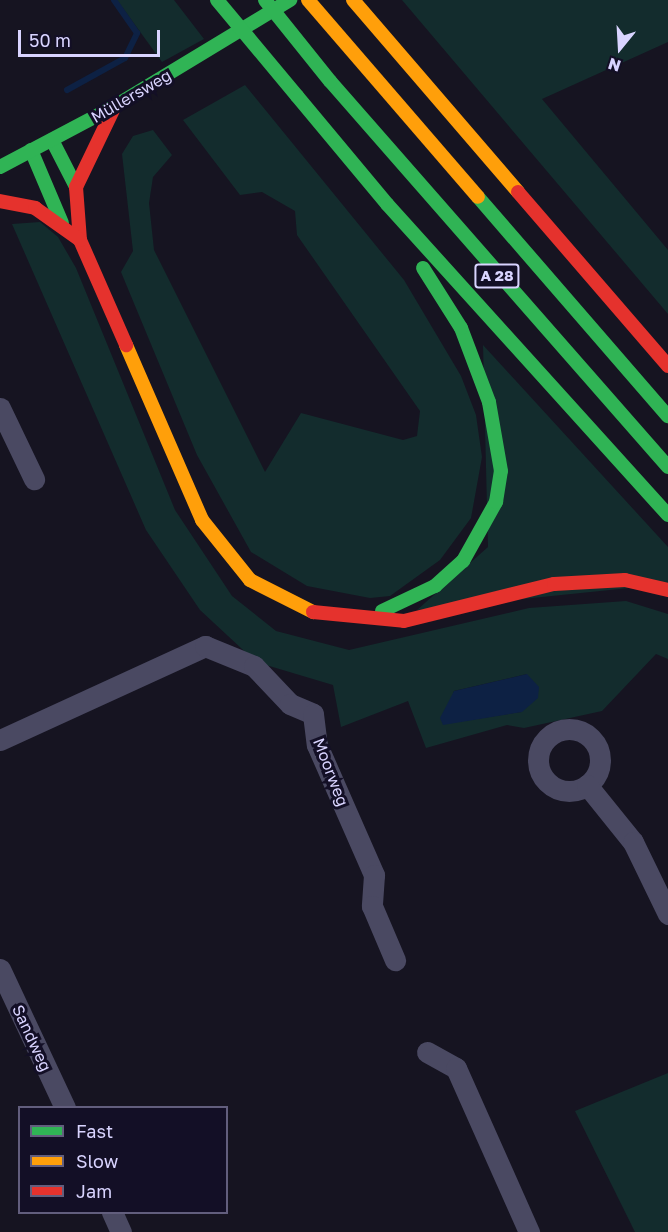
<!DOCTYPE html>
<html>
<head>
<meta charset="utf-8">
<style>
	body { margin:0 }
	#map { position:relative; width:668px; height:1232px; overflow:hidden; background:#161421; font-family:"Golos Text",sans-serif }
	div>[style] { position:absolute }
	.green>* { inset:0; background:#132c2d }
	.water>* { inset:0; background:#0d2144 }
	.stream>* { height:6px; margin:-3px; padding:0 3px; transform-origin:3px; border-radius:3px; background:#0d2144 }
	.street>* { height:21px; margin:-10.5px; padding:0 10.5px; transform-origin:10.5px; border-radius:10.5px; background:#4a4962 }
	.street>.ring { margin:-10.5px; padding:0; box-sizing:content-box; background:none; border:21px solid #4a4962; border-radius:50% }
	.fast>* { height:14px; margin:-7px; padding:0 7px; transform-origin:7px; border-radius:7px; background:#30b455 }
	.slow>* { height:14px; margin:-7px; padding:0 7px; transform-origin:7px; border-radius:7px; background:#ff9f0a }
	.jam>* { height:14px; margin:-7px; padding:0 7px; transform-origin:7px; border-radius:7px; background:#e5322d }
	.fast-bridge>* { height:14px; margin:-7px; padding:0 7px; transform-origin:7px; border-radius:7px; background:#30b455 }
	span { translate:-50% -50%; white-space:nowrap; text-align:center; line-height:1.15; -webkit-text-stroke:6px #130f26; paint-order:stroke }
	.shield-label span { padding:2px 4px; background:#130f26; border:2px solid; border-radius:4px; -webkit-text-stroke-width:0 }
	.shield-label { font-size:15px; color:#d9d4ff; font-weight:700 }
	.street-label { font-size:16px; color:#d9d4ff }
	.legend { position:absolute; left:18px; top:1106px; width:210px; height:108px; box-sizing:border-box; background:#130f26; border:2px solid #625e7d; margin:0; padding:8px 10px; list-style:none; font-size:18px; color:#d9d4ff }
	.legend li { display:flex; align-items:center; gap:12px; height:30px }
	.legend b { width:30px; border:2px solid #625e7d }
	.north { position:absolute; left:590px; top:18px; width:60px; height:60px; -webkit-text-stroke:4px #130f26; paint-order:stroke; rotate:198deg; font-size:16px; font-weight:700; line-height:24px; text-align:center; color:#d9d4ff }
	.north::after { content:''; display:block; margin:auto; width:21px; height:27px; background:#d9d4ff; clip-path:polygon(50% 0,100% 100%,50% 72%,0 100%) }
	.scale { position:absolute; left:18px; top:30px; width:142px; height:27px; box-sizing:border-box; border:3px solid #d9d4ff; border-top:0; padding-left:8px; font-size:18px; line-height:21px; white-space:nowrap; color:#d9d4ff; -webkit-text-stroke:4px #130f26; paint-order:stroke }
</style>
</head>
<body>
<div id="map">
	<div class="green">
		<i style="clip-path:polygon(117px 0,174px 0,204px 39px,162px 62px)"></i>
		<i style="clip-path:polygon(402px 0,668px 0,668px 42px,542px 99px,668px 250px,668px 314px)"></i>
		<i style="clip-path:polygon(245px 85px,404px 280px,461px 376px,476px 415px,482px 457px,471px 518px,440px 560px,390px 596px,370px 598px,307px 586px,251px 552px,197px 455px,121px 272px,133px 251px,122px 154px,133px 136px,153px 130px,172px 155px,153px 177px,149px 203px,154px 250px,265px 472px,301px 413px,403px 440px,417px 436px,420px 411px,297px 235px,295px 211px,262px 192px,240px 195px,183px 120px)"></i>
		<i style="clip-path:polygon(evenodd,40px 222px,58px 237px,76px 268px,175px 510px,232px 596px,276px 631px,349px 650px,529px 608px,626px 601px,668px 614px,668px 659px,656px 654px,602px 711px,524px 728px,507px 725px,426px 748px,408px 701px,341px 727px,333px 685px,256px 662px,200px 610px,146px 530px,12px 224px,40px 222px,527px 674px,521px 712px,443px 724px,454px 691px,527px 674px)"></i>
		<i style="clip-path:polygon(483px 345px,668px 547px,668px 584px,417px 610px,488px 547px)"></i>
		<i style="clip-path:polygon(668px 1073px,668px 1232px,635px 1232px,575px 1111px)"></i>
	</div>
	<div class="water">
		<i style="clip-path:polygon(527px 674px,539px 687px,538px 698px,522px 712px,443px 725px,440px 718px,454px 691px)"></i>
	</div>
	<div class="stream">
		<i style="left:67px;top:90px;width:66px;rotate:-28.9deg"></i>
		<i style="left:125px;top:58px;width:28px;rotate:-64deg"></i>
		<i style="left:137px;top:33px;width:40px;rotate:-124.9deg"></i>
	</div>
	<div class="street">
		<i style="left:0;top:408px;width:79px;rotate:64.4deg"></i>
		<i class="ring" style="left:538px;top:729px;width:41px;height:41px"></i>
		<i style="left:0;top:740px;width:226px;rotate:-24.6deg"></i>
		<i style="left:205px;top:646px;width:53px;rotate:22.2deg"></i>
		<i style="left:254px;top:666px;width:52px;rotate:46.5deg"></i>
		<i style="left:290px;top:704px;width:25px;rotate:23deg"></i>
		<i style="left:313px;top:714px;width:31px;rotate:83deg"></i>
		<i style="left:317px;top:745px;width:142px;rotate:66.3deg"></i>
		<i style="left:374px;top:875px;width:31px;rotate:94deg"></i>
		<i style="left:372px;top:906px;width:59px;rotate:66.9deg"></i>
		<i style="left:587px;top:785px;width:73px;rotate:51.1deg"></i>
		<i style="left:633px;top:842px;width:80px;rotate:64.1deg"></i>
		<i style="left:0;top:969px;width:153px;rotate:64.9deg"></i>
		<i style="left:427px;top:1052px;width:33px;rotate:29deg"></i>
		<i style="left:456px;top:1068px;width:180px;rotate:66deg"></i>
		<i style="left:112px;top:1212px;width:22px;rotate:66deg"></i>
	</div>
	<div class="fast">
		<i style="left:330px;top:81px;width:513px;rotate:48.79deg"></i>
		<i style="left:297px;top:96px;width:141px;rotate:50.2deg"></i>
		<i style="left:387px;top:204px;width:419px;rotate:47.9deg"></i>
		<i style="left:52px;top:140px;width:53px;rotate:62.9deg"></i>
		<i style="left:31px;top:150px;width:79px;rotate:67deg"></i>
		<i style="left:0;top:167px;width:130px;rotate:-27.9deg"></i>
		<i style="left:115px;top:106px;width:205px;rotate:-31.2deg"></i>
		<i style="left:478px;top:197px;width:290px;rotate:49.1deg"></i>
		<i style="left:382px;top:611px;width:59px;rotate:-25.3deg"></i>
		<i style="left:435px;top:586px;width:38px;rotate:-42deg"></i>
		<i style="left:463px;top:561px;width:68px;rotate:-60.8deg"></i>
		<i style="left:496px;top:502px;width:31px;rotate:-81deg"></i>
		<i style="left:501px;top:471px;width:70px;rotate:-99.9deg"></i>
		<i style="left:489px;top:402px;width:79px;rotate:-110.7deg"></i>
		<i style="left:461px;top:328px;width:71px;rotate:-122.3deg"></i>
	</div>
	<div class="slow">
		<i style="left:308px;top:0;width:260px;rotate:49.2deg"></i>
		<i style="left:353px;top:0;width:253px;rotate:49.3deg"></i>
		<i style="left:126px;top:345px;width:191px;rotate:66.5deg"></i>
		<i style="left:202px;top:520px;width:77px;rotate:51.3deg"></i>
		<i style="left:250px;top:580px;width:71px;rotate:26.9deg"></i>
	</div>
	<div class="jam">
		<i style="left:115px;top:106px;width:90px;rotate:115.7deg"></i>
		<i style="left:76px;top:187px;width:53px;rotate:85.7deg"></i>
		<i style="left:80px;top:240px;width:115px;rotate:66.3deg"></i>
		<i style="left:518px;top:192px;width:230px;rotate:49.2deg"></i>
		<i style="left:0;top:201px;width:36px;rotate:11deg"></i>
		<i style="left:35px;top:208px;width:55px;rotate:35.4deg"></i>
		<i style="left:313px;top:612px;width:91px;rotate:5.6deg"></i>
		<i style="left:404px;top:621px;width:154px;rotate:-13.9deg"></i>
		<i style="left:554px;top:584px;width:71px;rotate:-3.2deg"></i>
		<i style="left:625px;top:580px;width:44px;rotate:13.1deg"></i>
	</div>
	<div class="fast-bridge">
		<i style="left:217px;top:0;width:125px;rotate:50.2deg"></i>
		<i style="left:265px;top:0;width:104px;rotate:51.3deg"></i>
	</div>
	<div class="shield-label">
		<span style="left:497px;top:276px">A 28</span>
	</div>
	<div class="street-label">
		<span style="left:131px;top:96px;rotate:-30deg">Müllersweg</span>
		<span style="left:331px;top:772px;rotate:69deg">Moorweg</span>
		<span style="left:32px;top:1038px;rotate:65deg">Sandweg</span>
	</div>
	<ul class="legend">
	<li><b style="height:8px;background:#30b455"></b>Fast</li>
	<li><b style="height:8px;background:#ff9f0a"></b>Slow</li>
	<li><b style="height:8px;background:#e5322d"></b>Jam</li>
	</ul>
	<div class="north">N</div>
	<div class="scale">50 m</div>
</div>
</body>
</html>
